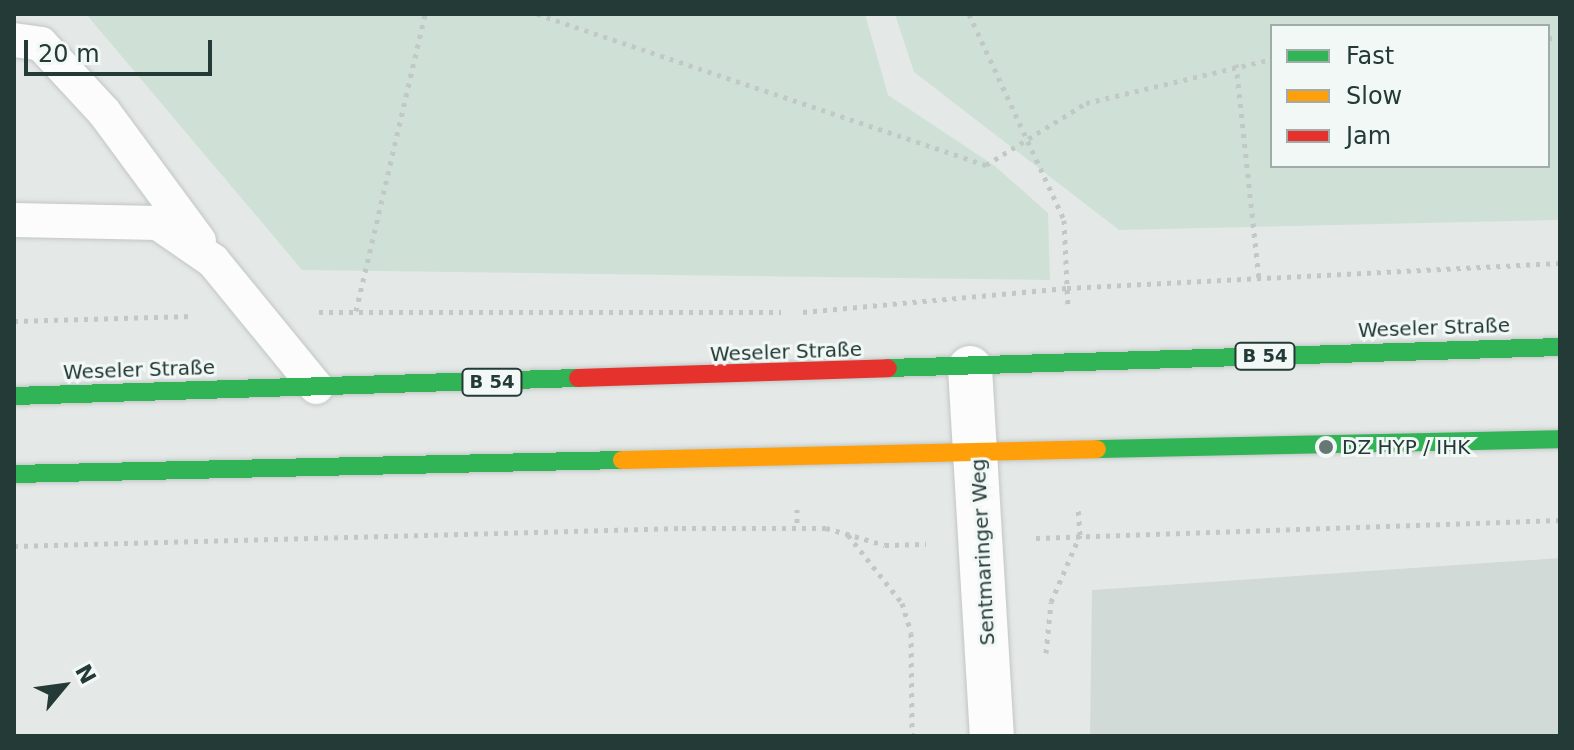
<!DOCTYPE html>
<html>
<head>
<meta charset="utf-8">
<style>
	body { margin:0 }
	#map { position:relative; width:1574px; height:750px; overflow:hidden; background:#e4e9e7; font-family:"DejaVu Sans",sans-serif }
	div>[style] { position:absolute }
	.built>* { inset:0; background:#d2dad7 }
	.green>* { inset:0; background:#cfe1d6 }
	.path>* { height:5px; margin-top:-2.5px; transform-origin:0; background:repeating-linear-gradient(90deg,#c1c9c7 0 4px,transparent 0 10px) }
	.roads { filter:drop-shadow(0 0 2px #c1c6c4) drop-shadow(0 0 2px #c1c6c4) }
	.lane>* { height:34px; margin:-17px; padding:0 17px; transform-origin:17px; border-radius:17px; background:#fbfcfb }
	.street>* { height:44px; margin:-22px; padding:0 22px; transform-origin:22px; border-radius:22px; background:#fbfcfb }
	.fast>* { height:18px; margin:-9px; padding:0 9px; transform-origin:9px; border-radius:9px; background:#30b455 }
	.slow>* { height:18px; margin:-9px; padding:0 9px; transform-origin:9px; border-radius:9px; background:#ff9f0a }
	.jam>* { height:18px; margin:-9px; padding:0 9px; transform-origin:9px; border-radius:9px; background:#e5322d }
	.dots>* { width:22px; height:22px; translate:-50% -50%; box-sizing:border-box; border:4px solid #f2f8f6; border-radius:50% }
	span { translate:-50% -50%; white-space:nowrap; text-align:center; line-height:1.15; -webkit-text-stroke:6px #f2f8f6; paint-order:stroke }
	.shield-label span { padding:2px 6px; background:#f2f8f6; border:2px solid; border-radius:6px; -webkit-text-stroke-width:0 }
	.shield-label { font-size:18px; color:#243a37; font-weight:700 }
	.street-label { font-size:20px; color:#243a37 }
	.poi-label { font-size:20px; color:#243a37 }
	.left { translate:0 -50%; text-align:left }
	.frame { position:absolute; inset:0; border:16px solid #243a37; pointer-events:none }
	.legend { position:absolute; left:1270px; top:24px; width:280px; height:144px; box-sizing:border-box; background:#f2f8f6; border:2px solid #a0acaa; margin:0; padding:10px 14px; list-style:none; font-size:24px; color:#243a37 }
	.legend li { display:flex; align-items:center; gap:16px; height:40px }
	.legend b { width:40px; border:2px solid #a0acaa }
	.north { position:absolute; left:24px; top:646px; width:80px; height:80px; -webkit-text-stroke:6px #f2f8f6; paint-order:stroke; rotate:61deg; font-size:22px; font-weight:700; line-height:32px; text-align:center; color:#243a37 }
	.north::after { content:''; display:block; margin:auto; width:28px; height:36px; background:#243a37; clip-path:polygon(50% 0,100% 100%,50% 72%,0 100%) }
	.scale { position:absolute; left:24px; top:40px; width:188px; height:36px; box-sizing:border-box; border:4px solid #243a37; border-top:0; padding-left:10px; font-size:24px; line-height:28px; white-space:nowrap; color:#243a37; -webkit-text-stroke:6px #f2f8f6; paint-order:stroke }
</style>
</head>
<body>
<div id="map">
	<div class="built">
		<i style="clip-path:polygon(1560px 558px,1560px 736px,1090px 736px,1092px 590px)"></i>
	</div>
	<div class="green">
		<i style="clip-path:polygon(86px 14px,865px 14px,888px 95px,995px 166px,1048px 213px,1050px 280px,302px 270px)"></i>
		<i style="clip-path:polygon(evenodd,895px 14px,1560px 14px,1560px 220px,1119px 230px,914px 72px,895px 14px,1272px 26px,1548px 26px,1548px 166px,1272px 166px,1272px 26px)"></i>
	</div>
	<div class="path">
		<i style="left:537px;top:14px;width:474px;rotate:18.6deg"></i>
		<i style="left:986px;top:165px;width:118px;rotate:-31.8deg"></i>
		<i style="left:1086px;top:103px;width:191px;rotate:-13.3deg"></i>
		<i style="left:969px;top:14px;width:227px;rotate:65.2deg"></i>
		<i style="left:1064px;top:220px;width:88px;rotate:87.4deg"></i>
		<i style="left:1548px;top:38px;width:12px;rotate:5deg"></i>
		<i style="left:1236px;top:64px;width:218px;rotate:83.9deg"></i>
		<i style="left:356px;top:311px;width:305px;rotate:-76.9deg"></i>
		<i style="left:319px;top:312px;width:462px"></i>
		<i style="left:803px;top:312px;width:265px;rotate:-5.2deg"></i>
		<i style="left:1067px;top:288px;width:494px;rotate:-2.9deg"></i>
		<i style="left:14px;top:321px;width:179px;rotate:-1.6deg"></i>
		<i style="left:797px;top:509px;width:19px;rotate:90deg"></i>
		<i style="left:848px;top:535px;width:87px;rotate:51.5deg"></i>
		<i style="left:902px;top:603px;width:31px;rotate:73deg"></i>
		<i style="left:911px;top:633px;width:103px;rotate:89.4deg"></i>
		<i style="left:1036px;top:538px;width:524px;rotate:-1.97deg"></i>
		<i style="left:14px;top:546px;width:668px;rotate:-1.54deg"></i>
		<i style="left:682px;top:528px;width:144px"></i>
		<i style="left:826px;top:528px;width:61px;rotate:16.1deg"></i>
		<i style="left:885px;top:545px;width:41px;rotate:-1.4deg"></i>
		<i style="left:1046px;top:653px;width:51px;rotate:-84.4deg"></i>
		<i style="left:1051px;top:602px;width:73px;rotate:-66.6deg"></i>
		<i style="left:1080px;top:535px;width:29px;rotate:-94deg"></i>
	</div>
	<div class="roads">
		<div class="lane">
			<i style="left:14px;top:40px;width:27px;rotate:8deg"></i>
			<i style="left:41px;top:44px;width:93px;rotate:47.2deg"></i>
			<i style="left:104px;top:112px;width:160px;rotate:53.6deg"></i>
			<i style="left:14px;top:220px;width:144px;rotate:1.2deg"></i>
			<i style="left:158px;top:223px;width:67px;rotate:34.6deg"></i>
			<i style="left:213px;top:261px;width:163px;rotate:50.7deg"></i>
		</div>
		<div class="street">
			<i style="left:970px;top:368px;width:369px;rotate:86.6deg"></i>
		</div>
		<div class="fast">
			<i style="left:888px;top:368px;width:672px;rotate:-1.79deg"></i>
			<i style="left:14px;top:396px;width:564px;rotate:-1.83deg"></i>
			<i style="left:1097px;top:449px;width:463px;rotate:-1.2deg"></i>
			<i style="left:14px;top:474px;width:608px;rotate:-1.32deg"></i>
		</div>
		<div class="slow">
			<i style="left:622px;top:460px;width:475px;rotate:-1.3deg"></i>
		</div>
		<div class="jam">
			<i style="left:578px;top:378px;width:310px;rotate:-1.8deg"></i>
		</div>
	</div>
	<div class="dots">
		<i style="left:1326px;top:447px;background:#677775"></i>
	</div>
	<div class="shield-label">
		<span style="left:1265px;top:356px">B 54</span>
		<span style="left:492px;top:382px">B 54</span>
	</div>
	<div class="street-label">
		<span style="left:1434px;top:328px;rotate:-2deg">Weseler Straße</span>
		<span style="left:786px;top:352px;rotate:-2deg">Weseler Straße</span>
		<span style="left:139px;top:370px;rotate:-2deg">Weseler Straße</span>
		<span style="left:983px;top:552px;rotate:-93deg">Sentmaringer Weg</span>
	</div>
	<div class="poi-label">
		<span class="left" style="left:1342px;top:447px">DZ HYP / IHK</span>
	</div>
	<div class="frame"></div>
	<ul class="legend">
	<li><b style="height:10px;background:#30b455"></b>Fast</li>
	<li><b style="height:10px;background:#ff9f0a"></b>Slow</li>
	<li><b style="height:10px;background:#e5322d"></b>Jam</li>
	</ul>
	<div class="north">N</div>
	<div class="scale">20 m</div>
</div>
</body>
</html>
